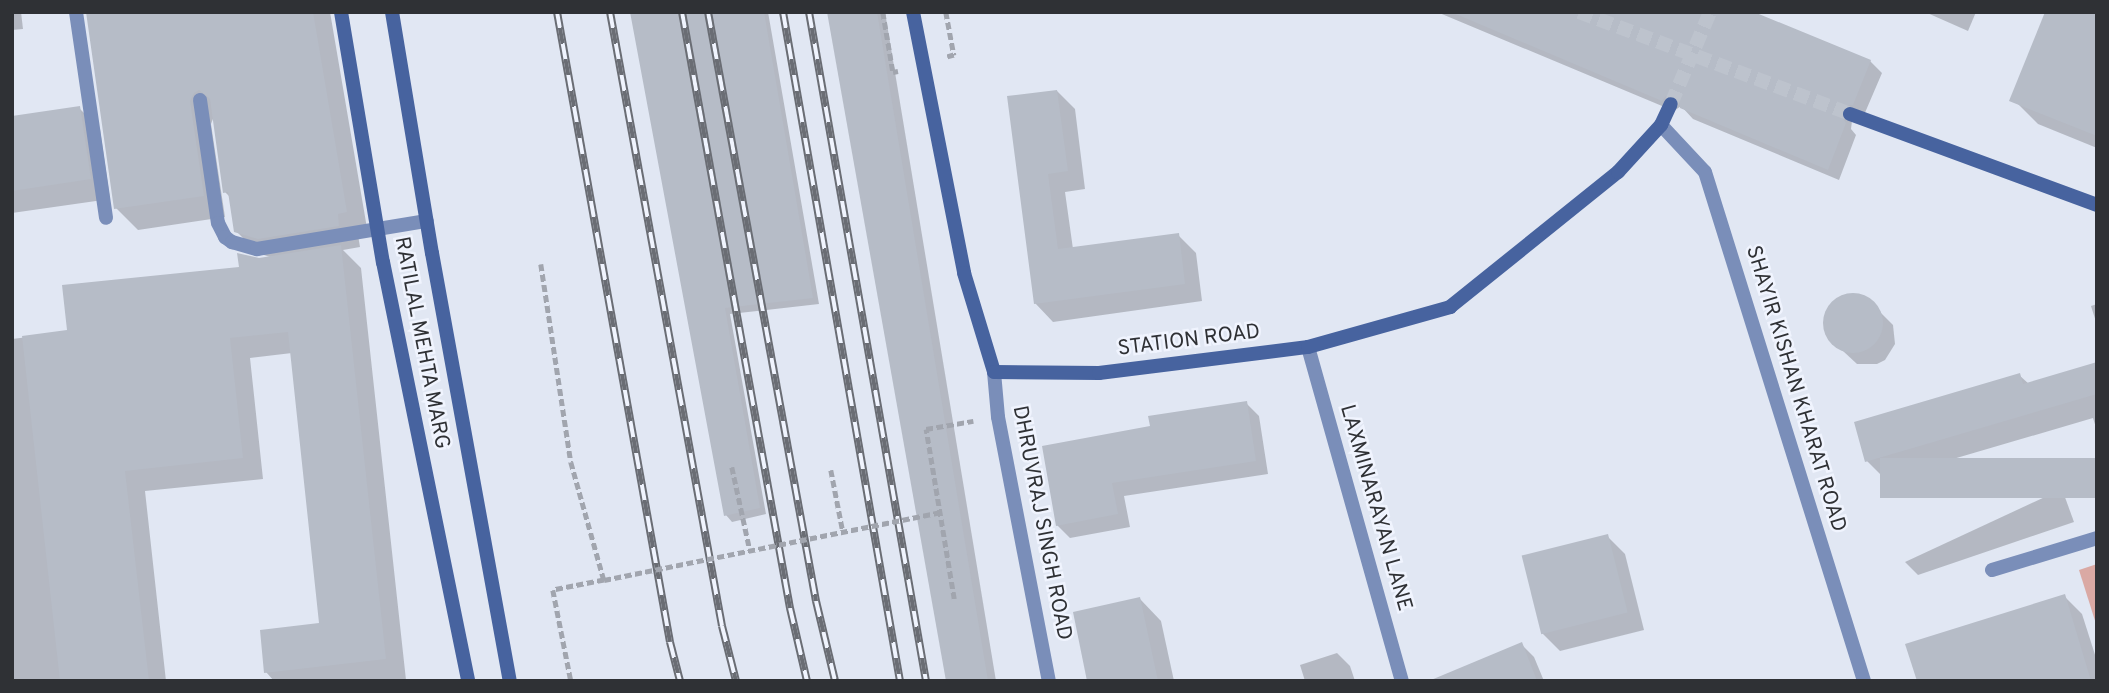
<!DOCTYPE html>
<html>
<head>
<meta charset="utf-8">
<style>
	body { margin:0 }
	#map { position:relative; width:2109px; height:693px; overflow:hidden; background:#e1e7f3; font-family:Overpass,sans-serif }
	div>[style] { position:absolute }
	.green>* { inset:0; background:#daa9a4 }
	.shadow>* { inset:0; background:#0003 }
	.building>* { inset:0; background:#b6bcc7; transform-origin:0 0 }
	.round { border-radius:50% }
	.secondary-tunnel>* { height:14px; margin-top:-7px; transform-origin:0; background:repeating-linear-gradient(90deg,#bdc3cd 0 14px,transparent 0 21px) }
	.path>* { height:4.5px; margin-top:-2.25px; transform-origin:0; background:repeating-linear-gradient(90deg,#a1a5ae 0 7px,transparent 0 10.5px) }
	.lane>* { height:14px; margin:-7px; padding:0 7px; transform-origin:7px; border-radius:7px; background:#7a8eb9 }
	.street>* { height:14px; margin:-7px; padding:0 7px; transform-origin:7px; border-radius:7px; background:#7a8eb9 }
	.secondary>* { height:14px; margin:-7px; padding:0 7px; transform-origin:7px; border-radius:7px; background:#47639f }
	.rail>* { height:8px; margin-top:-4px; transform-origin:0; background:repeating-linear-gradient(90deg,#f0f4fe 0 16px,#6a6d74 0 32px); box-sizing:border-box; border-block:2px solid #6a6d74 }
	.path-bridge>* { height:4.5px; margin-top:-2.25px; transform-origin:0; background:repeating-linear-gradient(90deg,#a1a5ae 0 7px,transparent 0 10.5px) }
	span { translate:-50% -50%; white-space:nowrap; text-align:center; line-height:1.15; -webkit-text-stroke:5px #f0f4fe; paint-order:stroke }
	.street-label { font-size:21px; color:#2f3135 }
	.frame { position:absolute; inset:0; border:14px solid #2f3135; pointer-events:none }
</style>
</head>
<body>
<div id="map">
	<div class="green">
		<i style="clip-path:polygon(2097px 564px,2097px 627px,2079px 570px)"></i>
	</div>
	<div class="shadow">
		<i style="clip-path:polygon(12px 12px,21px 12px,23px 29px,12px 30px)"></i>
		<i style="clip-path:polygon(88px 12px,330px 12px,368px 234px,358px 235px,360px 247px,343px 250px,361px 268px,406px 680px,274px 681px,266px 672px,321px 625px,292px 353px,250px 358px,263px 479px,145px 491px,166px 681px,12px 681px,12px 339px,69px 332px,259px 260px,273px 258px,258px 253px,236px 231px,231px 198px,225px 192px,214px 116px,211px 124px,225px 217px,138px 230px,116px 208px)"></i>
		<i style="clip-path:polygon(632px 12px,768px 12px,819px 304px,730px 314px,766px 514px,732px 522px,726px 515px)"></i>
		<i style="clip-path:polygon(829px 12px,885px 12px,996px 681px,948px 681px)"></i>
		<i style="clip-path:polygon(1437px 12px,1749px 12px,1870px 61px,1882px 73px,1864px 115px,1852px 121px,1851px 129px,1856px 135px,1839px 180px,1693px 119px,1681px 106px,1674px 111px)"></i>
		<i style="clip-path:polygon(1925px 12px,1976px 12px,1968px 31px)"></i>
		<i style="clip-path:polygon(2097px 12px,2097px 148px,2038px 124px,2016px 102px)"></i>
		<i style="clip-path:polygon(1057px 91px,1075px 109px,1085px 189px,1065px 192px,1073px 249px,1178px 235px,1196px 253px,1202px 301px,1053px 322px,1035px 303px,1009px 98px)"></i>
		<i style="clip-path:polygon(79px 108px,100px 129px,110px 199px,12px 213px,12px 118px)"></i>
		<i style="clip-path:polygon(1858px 295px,1867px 299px,1893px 325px,1895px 344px,1885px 360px,1877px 364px,1857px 364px,1829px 338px,1826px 329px,1828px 311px,1841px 298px)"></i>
		<i style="clip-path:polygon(2097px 304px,2097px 325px,2091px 306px)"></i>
		<i style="clip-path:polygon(2097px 364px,2097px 431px,2093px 418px,1885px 479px,1867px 461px,2019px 375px,2029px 384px)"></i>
		<i style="clip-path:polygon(1246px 403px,1259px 416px,1268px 474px,1124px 496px,1130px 527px,1070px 538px,1057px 525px,1152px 427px)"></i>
		<i style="clip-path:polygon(2062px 489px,2074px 522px,1918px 575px,1905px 562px)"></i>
		<i style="clip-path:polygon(1607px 536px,1625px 554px,1644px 630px,1560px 651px,1542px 633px)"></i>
		<i style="clip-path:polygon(2064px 596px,2082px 614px,2097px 661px,2097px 681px,1918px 681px)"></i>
		<i style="clip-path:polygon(1140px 599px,1161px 621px,1174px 681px,1089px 681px)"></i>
		<i style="clip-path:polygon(1521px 644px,1534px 657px,1544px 681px,1481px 681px)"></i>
		<i style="clip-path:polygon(1337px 653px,1350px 666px,1355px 681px,1305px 681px,1300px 665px)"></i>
	</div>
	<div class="building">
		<i style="clip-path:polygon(86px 12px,313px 12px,347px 212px,338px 214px,339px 226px,258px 239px,234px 232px,228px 192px,223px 193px,210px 99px,199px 90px,194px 93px,190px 101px,204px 196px,114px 209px)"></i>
		<i style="clip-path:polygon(630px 12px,764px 12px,813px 298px,725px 308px,760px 508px,724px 516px)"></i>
		<i style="clip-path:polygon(827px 12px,877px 12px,988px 681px,946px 681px)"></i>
		<i style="clip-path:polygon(1451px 12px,1754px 12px,1871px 60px,1853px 105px,1848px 105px,1841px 110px,1841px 116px,1846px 123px,1828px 170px,1680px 108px,1679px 99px,1674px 95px,1666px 96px,1662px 101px)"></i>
		<i style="clip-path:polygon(2045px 12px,2097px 12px,2097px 136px,2009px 101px)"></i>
		<i style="clip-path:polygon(1057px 90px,1068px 171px,1048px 174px,1058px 249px,1179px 233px,1185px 284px,1034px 304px,1007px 96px)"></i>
		<i style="clip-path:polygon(80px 106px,91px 179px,12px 191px,12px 116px)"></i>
		<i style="clip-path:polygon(341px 245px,386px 659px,264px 673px,260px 630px,319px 623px,288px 332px,230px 338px,243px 458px,125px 471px,149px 681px,60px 681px,22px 336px,67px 330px,62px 285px,239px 267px,237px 253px,259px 258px)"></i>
		<i class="round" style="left:1823px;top:293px;width:60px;height:60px"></i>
		<i style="clip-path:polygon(2097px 362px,2097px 394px,1865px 462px,1854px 422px,2020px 373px,2023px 384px)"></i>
		<i style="clip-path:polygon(1247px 401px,1256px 461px,1112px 483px,1118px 514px,1056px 526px,1042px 446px,1150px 426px,1148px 416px)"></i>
		<i style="left:2097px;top:458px;width:40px;height:217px;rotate:90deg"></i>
		<i style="left:1608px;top:534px;width:81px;height:89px;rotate:76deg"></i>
		<i style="clip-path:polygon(2065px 594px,2091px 681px,1917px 681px,1905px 644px)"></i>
		<i style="clip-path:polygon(1140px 597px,1158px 681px,1087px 681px,1073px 612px)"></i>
		<i style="clip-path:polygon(1522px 642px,1537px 681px,1431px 681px,1431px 680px)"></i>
	</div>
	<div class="secondary-tunnel">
		<i style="left:1579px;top:12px;width:290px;rotate:20.6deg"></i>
		<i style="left:1671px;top:104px;width:100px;rotate:-67deg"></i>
	</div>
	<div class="path">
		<i style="left:883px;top:12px;width:61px;rotate:80.5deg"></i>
		<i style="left:893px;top:72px;width:5px;rotate:-11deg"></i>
		<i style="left:946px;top:12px;width:44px;rotate:79.5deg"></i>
		<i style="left:954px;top:55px;width:7px;rotate:164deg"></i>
		<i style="left:541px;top:264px;width:200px;rotate:81.4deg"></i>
		<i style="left:571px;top:462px;width:123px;rotate:74.4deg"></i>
		<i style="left:604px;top:580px;width:52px;rotate:168.9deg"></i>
		<i style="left:553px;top:590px;width:93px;rotate:78.8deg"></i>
		<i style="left:732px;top:467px;width:85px;rotate:77.8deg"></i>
		<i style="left:831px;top:470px;width:63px;rotate:79deg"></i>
		<i style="left:954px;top:599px;width:172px;rotate:-99.4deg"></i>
		<i style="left:926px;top:429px;width:48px;rotate:-9.7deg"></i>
	</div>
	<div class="lane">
		<i style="left:200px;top:100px;width:124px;rotate:81.7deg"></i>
		<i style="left:218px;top:223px;width:16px;rotate:63deg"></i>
		<i style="left:225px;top:237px;width:9px;rotate:36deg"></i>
		<i style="left:232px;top:242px;width:26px;rotate:16deg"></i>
		<i style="left:257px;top:249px;width:172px;rotate:-9.4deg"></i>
	</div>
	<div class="street">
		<i style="left:76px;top:12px;width:208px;rotate:81.7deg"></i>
		<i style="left:1661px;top:125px;width:64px;rotate:46.9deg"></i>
		<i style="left:1705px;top:172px;width:533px;rotate:72.65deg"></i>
		<i style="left:1308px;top:347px;width:347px;rotate:74.3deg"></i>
		<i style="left:994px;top:372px;width:45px;rotate:84.9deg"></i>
		<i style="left:998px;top:417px;width:269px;rotate:79.1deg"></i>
		<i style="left:1992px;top:570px;width:110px;rotate:-16.9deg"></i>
	</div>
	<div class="secondary">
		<i style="left:341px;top:12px;width:254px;rotate:80.5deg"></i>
		<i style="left:383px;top:262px;width:428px;rotate:78.5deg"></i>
		<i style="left:392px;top:12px;width:244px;rotate:80.6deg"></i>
		<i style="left:432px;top:253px;width:435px;rotate:79.7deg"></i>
		<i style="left:913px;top:12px;width:266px;rotate:78.9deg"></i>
		<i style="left:964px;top:273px;width:103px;rotate:73.1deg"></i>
		<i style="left:994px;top:372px;width:105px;rotate:0.5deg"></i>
		<i style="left:1099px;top:373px;width:211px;rotate:-7.1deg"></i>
		<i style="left:1308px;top:347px;width:148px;rotate:-15.7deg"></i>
		<i style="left:1450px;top:307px;width:216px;rotate:-38.8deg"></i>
		<i style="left:1618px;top:172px;width:64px;rotate:-47.5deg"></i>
		<i style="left:1661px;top:125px;width:23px;rotate:-65deg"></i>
		<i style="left:1850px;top:114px;width:263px;rotate:20.2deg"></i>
	</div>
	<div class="rail">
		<i style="left:557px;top:12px;width:640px;rotate:79.83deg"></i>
		<i style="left:670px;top:642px;width:40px;rotate:75.6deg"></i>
		<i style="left:610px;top:12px;width:624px;rotate:79.66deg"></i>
		<i style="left:722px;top:626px;width:57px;rotate:75.7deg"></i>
		<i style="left:682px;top:12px;width:606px;rotate:79.73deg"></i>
		<i style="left:790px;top:608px;width:75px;rotate:76.9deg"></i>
		<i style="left:708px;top:12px;width:599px;rotate:79.61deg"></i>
		<i style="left:816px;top:601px;width:82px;rotate:76.6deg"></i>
		<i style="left:783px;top:12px;width:679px;rotate:80.08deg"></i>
		<i style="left:809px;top:12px;width:679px;rotate:80.08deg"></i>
	</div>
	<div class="path-bridge">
		<i style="left:604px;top:580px;width:343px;rotate:-11.4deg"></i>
	</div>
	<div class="street-label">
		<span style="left:1189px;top:341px;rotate:-7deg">STATION ROAD</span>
		<span style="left:421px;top:343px;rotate:79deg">RATILAL MEHTA MARG</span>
		<span style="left:1795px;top:389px;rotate:73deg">SHAYIR KISHAN KHARAT ROAD</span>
		<span style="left:1375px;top:508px;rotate:74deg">LAXMINARAYAN LANE</span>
		<span style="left:1041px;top:523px;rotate:79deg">DHRUVRAJ SINGH ROAD</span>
	</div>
	<div class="frame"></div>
</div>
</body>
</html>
